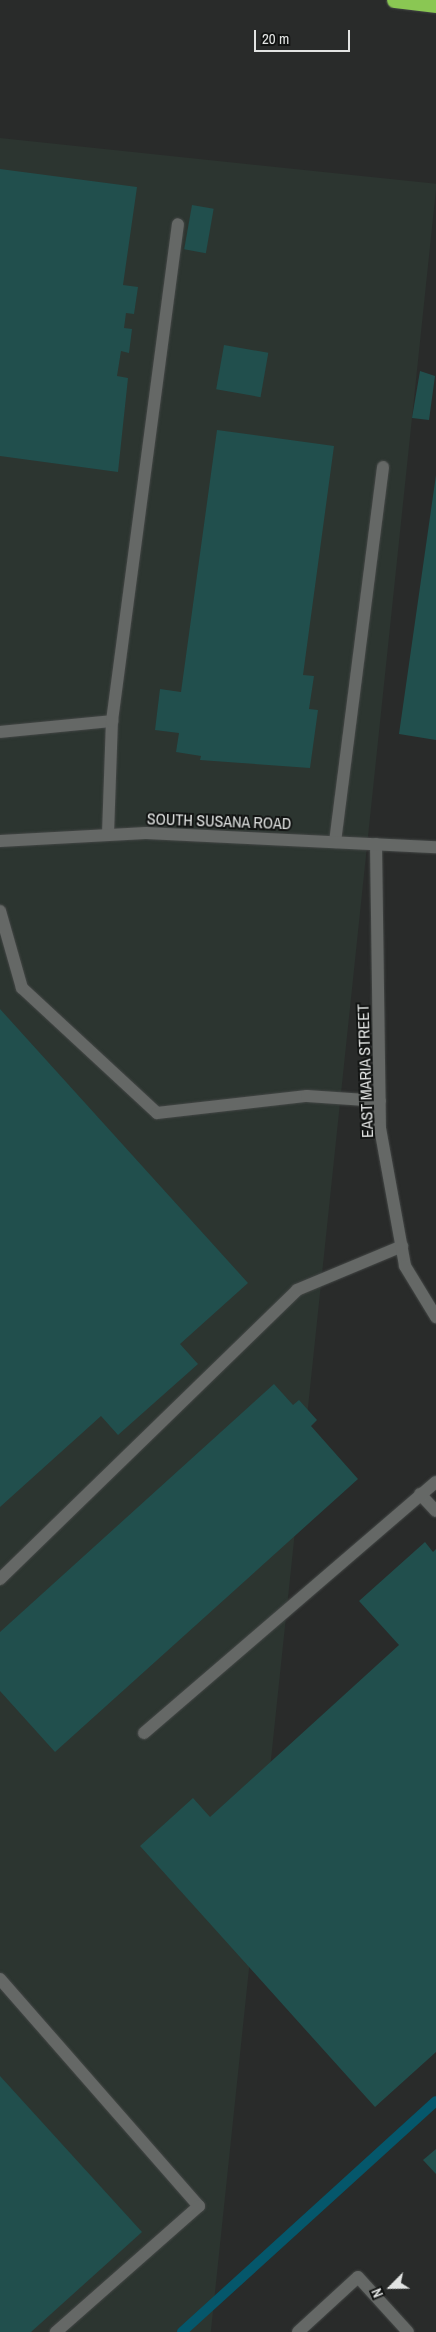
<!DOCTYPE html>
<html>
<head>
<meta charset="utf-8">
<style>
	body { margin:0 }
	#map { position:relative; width:436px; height:2332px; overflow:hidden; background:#292b2a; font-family:"Archivo Narrow",sans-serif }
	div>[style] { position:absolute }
	.built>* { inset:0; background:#2c3530; transform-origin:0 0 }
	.stream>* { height:10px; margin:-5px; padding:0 5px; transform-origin:5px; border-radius:5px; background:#05576b }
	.building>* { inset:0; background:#214f4d; transform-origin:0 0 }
	.roads { filter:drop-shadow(0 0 1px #434645) drop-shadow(0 0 1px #434645) }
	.service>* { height:12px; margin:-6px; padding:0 6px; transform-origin:6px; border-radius:6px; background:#656866 }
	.minor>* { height:12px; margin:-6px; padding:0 6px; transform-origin:6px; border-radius:6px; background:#656866 }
	.tertiary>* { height:12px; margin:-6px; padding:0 6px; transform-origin:6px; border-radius:6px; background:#656866 }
	.motorway>* { height:15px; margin:-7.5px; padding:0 7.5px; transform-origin:7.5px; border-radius:7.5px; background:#8ac753 }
	span { translate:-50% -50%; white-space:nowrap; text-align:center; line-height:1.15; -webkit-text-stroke:4px #121413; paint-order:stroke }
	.street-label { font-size:16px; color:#e2e4e3 }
	.north { position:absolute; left:366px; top:2262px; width:50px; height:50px; -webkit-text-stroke:4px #121413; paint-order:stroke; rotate:247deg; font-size:14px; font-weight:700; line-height:20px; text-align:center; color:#e2e4e3 }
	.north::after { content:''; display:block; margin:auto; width:18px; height:22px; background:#e2e4e3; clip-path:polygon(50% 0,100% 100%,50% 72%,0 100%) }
	.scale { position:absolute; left:254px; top:30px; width:96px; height:22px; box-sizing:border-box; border:2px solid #e2e4e3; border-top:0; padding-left:6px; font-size:15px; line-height:18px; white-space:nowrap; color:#e2e4e3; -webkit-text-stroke:4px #121413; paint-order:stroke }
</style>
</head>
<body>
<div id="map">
	<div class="built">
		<i style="left:0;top:138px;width:439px;height:2194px;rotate:6deg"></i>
	</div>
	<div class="stream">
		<i style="left:182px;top:2332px;width:343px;rotate:-42.3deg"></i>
	</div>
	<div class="building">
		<i style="clip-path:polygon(0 169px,137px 187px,123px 285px,138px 287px,134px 314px,126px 313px,124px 328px,132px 329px,129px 353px,121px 351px,117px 376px,128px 378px,118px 472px,0 456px)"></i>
		<i style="left:192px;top:205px;width:22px;height:45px;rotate:10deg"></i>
		<i style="left:224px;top:345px;width:45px;height:45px;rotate:10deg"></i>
		<i style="clip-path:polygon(420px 371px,435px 376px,429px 420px,412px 418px)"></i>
		<i style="clip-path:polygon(217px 430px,334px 446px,303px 675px,314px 676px,309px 709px,318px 710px,310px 768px,200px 760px,201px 756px,176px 752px,179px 733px,155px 730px,160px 689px,181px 692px)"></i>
		<i style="clip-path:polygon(436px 475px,436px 740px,399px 734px)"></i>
		<i style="clip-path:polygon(0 1009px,248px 1283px,180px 1344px,198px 1364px,118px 1435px,101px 1416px,0 1507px)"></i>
		<i style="clip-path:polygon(274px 1384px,293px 1405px,299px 1400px,317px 1420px,311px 1426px,358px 1479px,55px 1752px,0 1691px,0 1632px)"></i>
		<i style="clip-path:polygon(425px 1542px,433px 1552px,436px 1549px,436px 2052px,375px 2107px,140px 1846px,193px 1798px,210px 1817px,399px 1645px,359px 1601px)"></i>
		<i style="clip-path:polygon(0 2076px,142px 2232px,31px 2332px,0 2332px)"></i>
		<i style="clip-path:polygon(436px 2149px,436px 2174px,423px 2160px)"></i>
	</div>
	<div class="roads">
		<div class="service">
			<i style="left:0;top:732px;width:113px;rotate:-5.6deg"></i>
			<i style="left:108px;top:834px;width:113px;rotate:-88deg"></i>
			<i style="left:112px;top:721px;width:501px;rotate:-82.44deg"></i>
			<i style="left:335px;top:842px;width:378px;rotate:-82.7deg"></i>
			<i style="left:0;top:911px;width:80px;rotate:74.1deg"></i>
			<i style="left:22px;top:988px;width:184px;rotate:42.8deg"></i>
			<i style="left:157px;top:1113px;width:151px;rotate:-6.5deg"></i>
			<i style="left:307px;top:1096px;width:73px;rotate:3.9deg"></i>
			<i style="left:420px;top:1494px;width:23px;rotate:47deg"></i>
			<i style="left:0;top:1579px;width:414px;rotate:-44.2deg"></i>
			<i style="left:297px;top:1290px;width:114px;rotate:-22.7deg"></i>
			<i style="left:144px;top:1733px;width:385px;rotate:-40.7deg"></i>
			<i style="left:0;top:1979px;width:302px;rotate:48.8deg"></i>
			<i style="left:199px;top:2206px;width:191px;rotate:138.6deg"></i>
			<i style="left:298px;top:2332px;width:81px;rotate:-42.5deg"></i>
			<i style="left:358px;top:2277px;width:74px;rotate:47.7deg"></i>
		</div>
		<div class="minor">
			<i style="left:376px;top:844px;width:284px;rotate:89.2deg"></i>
			<i style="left:380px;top:1128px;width:140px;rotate:79.7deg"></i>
			<i style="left:405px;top:1266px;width:60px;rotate:58.7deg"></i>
		</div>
		<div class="tertiary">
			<i style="left:0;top:841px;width:146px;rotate:-3.1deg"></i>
			<i style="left:146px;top:833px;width:290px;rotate:2.8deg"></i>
		</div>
		<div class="motorway">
			<i style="left:394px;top:0;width:42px;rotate:6.8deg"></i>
		</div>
	</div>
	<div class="street-label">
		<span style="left:219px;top:821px;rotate:2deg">SOUTH SUSANA ROAD</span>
		<span style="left:365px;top:1071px;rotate:-92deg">EAST MARIA STREET</span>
	</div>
	<div class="north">N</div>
	<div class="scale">20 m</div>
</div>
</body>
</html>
